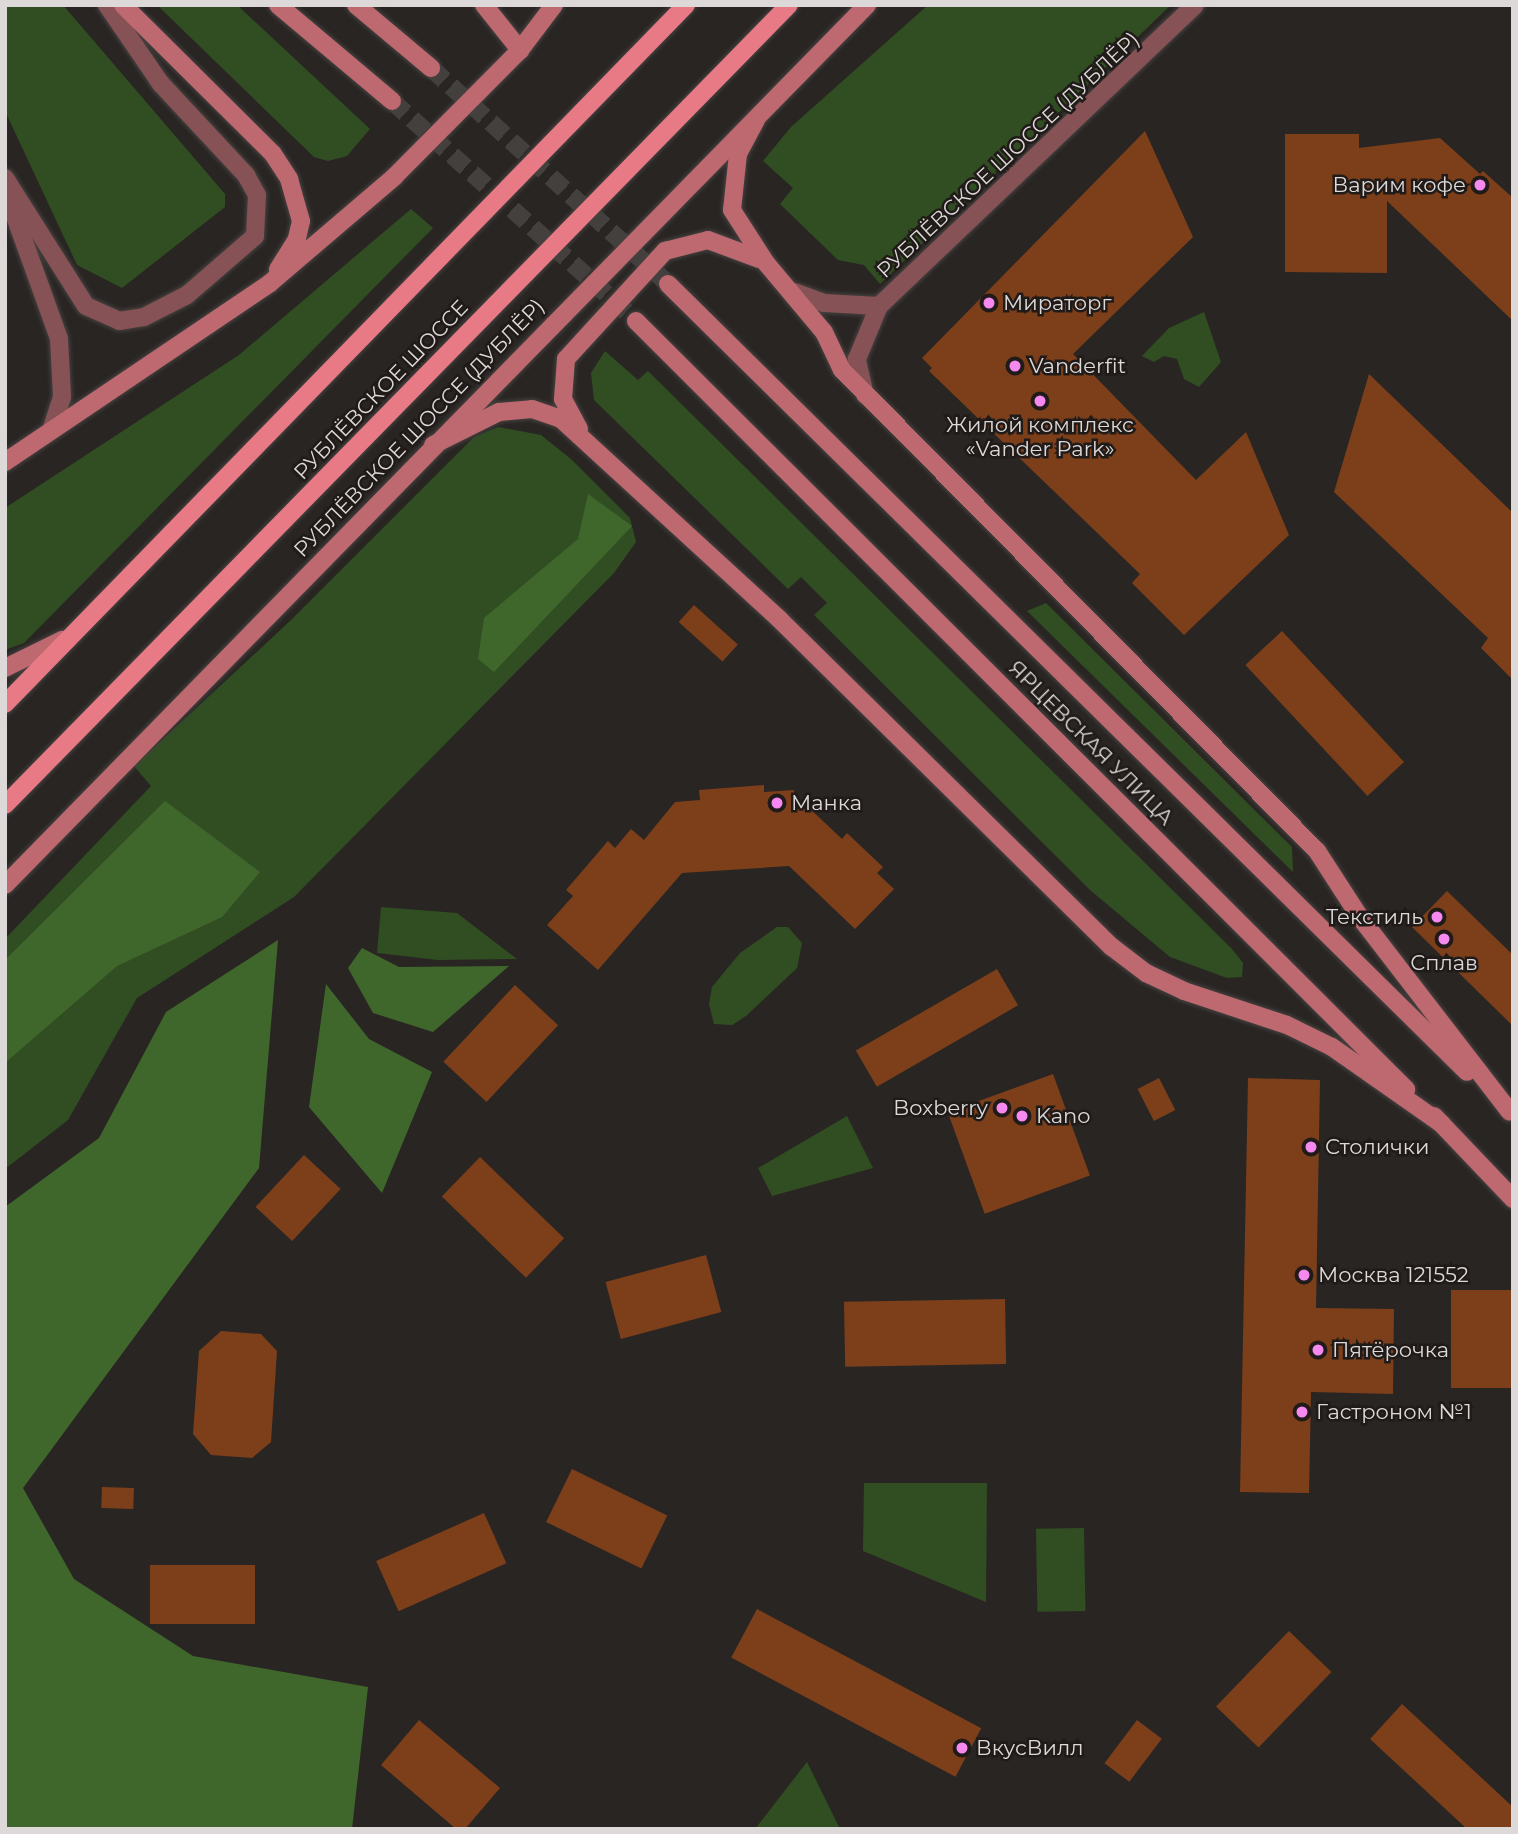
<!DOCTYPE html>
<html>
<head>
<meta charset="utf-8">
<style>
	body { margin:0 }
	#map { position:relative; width:1518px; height:1834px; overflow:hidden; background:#292523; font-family:Montserrat,sans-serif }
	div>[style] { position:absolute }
	.green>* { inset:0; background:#314e23; transform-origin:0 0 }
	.forest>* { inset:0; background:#3f672b }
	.building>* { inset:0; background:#7d3f1a; transform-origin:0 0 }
	.secondary-tunnel>* { height:18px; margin-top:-9px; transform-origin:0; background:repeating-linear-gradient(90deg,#44403e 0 18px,transparent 0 27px) }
	.roads { filter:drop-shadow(0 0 2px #464240) drop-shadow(0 0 2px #464240) }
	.minor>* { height:18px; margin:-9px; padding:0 9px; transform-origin:9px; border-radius:9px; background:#875256 }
	.tertiary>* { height:18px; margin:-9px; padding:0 9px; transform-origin:9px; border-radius:9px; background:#875256 }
	.secondary>* { height:18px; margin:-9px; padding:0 9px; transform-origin:9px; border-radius:9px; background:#be6970 }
	.primary>* { height:18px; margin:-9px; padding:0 9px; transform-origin:9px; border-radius:9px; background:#e87a85 }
	.dots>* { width:19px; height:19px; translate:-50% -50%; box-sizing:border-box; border:4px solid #201b19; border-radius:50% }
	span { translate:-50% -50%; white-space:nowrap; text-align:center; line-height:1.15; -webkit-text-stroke:5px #201b19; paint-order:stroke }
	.street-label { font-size:21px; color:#dcd9d8 }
	.poi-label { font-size:21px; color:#dcd9d8 }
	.right { translate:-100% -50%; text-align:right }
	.left { translate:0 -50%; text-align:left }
	.frame { position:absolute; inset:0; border:7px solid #dcd9d8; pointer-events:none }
</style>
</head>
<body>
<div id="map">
	<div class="green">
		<i style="clip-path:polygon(5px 5px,63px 5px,225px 194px,225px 207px,122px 288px,77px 265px,5px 111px)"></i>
		<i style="clip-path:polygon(157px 5px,237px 5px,370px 129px,347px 156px,328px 161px,314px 157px)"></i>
		<i style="clip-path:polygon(928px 5px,1171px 5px,880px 284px,864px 265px,838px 260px,780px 204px,793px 188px,763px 161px,791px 127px)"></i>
		<i style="clip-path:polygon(411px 209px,433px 228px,24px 643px,5px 650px,5px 508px,239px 355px)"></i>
		<i style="clip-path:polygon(1204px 312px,1221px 362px,1199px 387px,1184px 379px,1177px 359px,1164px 356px,1154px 362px,1142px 356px,1169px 328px)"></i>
		<i style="clip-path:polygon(605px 351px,638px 380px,648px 371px,1232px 949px,1243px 963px,1242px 977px,1227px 978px,1170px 957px,1090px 890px,814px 615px,827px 603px,801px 577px,788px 589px,594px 400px,591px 373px)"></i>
		<i style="clip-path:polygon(498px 427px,541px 435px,571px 459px,630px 518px,636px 542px,614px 573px,294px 897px,137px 998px,68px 1120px,5px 1169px,5px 939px,151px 786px,134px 766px,290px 621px,474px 437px)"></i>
		<i style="clip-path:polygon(1046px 603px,1292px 847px,1293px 872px,1027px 611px)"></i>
		<i style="clip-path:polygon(381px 907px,457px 913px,517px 959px,438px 960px,377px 953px)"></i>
		<i style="clip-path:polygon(777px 927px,788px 927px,802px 943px,797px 968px,746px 1016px,732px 1025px,714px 1024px,709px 1004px,712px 987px,740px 953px)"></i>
		<i style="clip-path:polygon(847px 1116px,873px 1168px,772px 1196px,758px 1168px)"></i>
		<i style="clip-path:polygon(864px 1483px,987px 1483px,986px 1602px,863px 1551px)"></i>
		<i style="left:1084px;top:1528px;width:83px;height:48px;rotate:89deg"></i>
		<i style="clip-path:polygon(807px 1762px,840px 1829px,755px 1829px)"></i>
	</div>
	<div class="forest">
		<i style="clip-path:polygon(588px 494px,632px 526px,494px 672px,478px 659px,484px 618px,578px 539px)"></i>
		<i style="clip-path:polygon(165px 801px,260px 872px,222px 917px,117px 966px,5px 1063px,5px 960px)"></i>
		<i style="clip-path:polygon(278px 940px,259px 1168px,23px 1488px,74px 1579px,193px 1656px,368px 1687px,352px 1829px,5px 1829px,5px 1207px,99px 1138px,166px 1012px)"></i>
		<i style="clip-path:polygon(362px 948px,399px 967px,509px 966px,433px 1032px,373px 1013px,348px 968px)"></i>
		<i style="clip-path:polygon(326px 984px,369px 1039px,432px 1072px,382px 1193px,309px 1107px)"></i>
	</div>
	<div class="building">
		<i style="clip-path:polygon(1145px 131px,1193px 237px,1073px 354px,1196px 480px,1246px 432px,1289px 535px,1184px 635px,1132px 583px,1140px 574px,929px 371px,932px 368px,922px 358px)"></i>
		<i style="clip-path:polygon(1285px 134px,1359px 134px,1359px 148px,1440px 138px,1480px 174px,1483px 171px,1513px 198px,1513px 321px,1387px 201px,1387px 273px,1285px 272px)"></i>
		<i style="clip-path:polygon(1369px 374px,1513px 513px,1513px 680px,1481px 648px,1488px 638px,1334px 492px)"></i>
		<i style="left:694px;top:605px;width:59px;height:23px;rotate:42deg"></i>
		<i style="left:1282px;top:631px;width:179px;height:50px;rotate:47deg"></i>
		<i style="clip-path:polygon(764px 785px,764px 792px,794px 790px,796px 806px,806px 805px,842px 839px,847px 833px,883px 867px,877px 873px,894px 889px,855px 929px,789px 866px,682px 873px,598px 970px,547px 925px,573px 896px,566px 890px,608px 841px,615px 848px,631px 829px,644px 840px,675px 802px,700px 800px,699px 790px)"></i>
		<i style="clip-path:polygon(1447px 891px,1513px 955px,1513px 1026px,1412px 927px)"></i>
		<i style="left:997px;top:969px;width:42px;height:163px;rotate:60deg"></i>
		<i style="left:515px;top:985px;width:59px;height:105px;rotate:43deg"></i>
		<i style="left:1053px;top:1074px;width:108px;height:112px;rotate:70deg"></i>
		<i style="left:1159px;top:1078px;width:36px;height:24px;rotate:63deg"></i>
		<i style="clip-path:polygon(1248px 1078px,1320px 1080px,1316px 1308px,1394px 1309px,1393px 1394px,1311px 1392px,1309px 1493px,1240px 1492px)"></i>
		<i style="left:304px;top:1155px;width:50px;height:71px;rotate:43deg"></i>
		<i style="left:480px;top:1157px;width:117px;height:55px;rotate:44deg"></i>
		<i style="left:706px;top:1255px;width:59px;height:104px;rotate:75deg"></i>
		<i style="left:1451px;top:1290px;width:62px;height:98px"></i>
		<i style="left:1005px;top:1299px;width:65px;height:161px;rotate:89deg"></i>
		<i style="clip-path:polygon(221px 1331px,261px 1334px,277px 1351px,271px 1442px,252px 1458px,211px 1455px,193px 1434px,199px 1351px)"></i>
		<i style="left:572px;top:1469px;width:106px;height:59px;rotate:26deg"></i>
		<i style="left:102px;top:1487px;width:32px;height:21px;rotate:2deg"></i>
		<i style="left:484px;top:1513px;width:55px;height:118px;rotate:66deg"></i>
		<i style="left:150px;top:1565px;width:105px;height:59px"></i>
		<i style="left:757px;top:1609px;width:254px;height:55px;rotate:28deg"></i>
		<i style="left:1289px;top:1631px;width:59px;height:105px;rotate:44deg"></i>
		<i style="clip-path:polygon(1402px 1704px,1513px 1807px,1513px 1829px,1467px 1829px,1370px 1739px)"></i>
		<i style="clip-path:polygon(419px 1720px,500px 1788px,465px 1829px,456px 1829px,381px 1765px)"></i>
		<i style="left:1137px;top:1720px;width:31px;height:54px;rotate:37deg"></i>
	</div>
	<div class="secondary-tunnel">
		<i style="left:431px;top:68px;width:321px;rotate:42.3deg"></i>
		<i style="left:392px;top:101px;width:329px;rotate:42deg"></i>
	</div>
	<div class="roads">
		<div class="minor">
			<i style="left:794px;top:292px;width:32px;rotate:20deg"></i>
			<i style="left:824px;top:303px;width:55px;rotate:3.1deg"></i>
			<i style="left:865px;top:395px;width:37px;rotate:-103deg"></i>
			<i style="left:857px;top:359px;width:57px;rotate:-67.5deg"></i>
			<i style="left:879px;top:306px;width:436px;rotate:-43.6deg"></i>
		</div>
		<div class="tertiary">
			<i style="left:5px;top:178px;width:151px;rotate:57.7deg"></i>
			<i style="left:86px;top:306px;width:36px;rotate:24deg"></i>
			<i style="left:119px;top:321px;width:25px;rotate:-9deg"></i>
			<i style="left:144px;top:317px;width:48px;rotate:-27.1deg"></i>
			<i style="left:187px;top:295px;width:90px;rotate:-40.9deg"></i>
			<i style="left:255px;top:236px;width:41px;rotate:-87.2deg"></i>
			<i style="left:257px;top:195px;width:23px;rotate:-119deg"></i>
			<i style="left:246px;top:175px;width:125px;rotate:-133deg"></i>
			<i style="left:161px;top:84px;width:96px;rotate:-124.4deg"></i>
			<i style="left:8px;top:197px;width:151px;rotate:70.2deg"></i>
			<i style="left:59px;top:339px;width:58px;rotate:87deg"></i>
			<i style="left:62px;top:397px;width:32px;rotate:108deg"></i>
		</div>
		<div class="secondary">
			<i style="left:123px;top:5px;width:211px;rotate:44.8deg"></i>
			<i style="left:273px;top:154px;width:30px;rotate:57deg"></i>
			<i style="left:289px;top:179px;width:44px;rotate:74.1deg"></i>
			<i style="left:301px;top:221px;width:18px;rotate:103deg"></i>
			<i style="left:297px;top:239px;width:36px;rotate:122deg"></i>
			<i style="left:278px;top:5px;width:149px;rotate:40.1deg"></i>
			<i style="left:356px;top:5px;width:98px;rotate:40deg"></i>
			<i style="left:484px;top:5px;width:58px;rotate:51.3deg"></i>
			<i style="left:756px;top:120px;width:38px;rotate:118deg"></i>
			<i style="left:738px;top:154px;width:56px;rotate:96.1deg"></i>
			<i style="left:732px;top:210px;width:63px;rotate:57.3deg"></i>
			<i style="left:766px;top:263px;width:90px;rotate:50deg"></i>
			<i style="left:824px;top:332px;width:42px;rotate:64.7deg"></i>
			<i style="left:842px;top:370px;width:676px;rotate:45.36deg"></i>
			<i style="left:1317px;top:851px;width:77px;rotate:57.1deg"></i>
			<i style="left:1359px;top:916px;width:247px;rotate:52.4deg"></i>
			<i style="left:668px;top:284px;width:1122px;rotate:44.6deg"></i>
			<i style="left:636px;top:321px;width:1088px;rotate:44.93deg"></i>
			<i style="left:579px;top:429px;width:34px;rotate:-118deg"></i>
			<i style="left:563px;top:399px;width:40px;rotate:-85.7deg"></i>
			<i style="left:566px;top:359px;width:147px;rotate:-47.5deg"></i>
			<i style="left:665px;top:251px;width:44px;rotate:-14.3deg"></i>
			<i style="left:708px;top:240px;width:54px;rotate:20.4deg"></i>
			<i style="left:433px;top:445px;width:74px;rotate:-26.6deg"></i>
			<i style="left:499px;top:412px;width:33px;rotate:-5deg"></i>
			<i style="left:532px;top:409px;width:31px;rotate:19deg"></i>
			<i style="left:561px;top:419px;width:296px;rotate:42.5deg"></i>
			<i style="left:779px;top:619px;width:467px;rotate:44.6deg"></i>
			<i style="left:1112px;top:947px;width:43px;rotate:37.4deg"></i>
			<i style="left:1146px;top:973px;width:42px;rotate:25.3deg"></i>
			<i style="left:1184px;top:991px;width:108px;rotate:18.3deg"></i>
			<i style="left:1287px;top:1025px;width:50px;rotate:26.1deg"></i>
			<i style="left:1332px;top:1047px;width:134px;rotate:35deg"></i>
			<i style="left:5px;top:462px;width:320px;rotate:-34deg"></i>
			<i style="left:270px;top:283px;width:163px;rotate:-40.5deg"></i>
			<i style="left:394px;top:177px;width:179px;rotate:-45.2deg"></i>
			<i style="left:520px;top:50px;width:56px;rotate:-52.9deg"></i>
			<i style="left:5px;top:668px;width:64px;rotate:-26.2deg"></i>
			<i style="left:5px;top:885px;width:1232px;rotate:-45.59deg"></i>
			<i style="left:1434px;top:1116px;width:115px;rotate:46.4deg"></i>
		</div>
		<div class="primary">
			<i style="left:5px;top:704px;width:976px;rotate:-45.75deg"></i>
			<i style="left:5px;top:805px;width:1120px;rotate:-45.58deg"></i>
		</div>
	</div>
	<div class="dots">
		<i style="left:1480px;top:185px;background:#f589ef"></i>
		<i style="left:989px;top:303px;background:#f589ef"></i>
		<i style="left:1015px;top:366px;background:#f589ef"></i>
		<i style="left:1040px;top:401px;background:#f589ef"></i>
		<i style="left:777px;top:803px;background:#f589ef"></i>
		<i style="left:1437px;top:917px;background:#f589ef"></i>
		<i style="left:1444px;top:939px;background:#f589ef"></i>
		<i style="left:1002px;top:1108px;background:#f589ef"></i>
		<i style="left:1022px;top:1116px;background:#f589ef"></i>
		<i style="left:1311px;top:1147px;background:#f589ef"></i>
		<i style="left:1304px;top:1275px;background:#f589ef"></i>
		<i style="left:1318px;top:1350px;background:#f589ef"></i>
		<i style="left:1302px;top:1412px;background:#f589ef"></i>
		<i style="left:962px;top:1748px;background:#f589ef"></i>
	</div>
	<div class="street-label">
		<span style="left:1008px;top:155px;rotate:-43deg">РУБЛЁВСКОЕ ШОССЕ (ДУБЛЁР)</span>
		<span style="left:381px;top:390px;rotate:-46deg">РУБЛЁВСКОЕ ШОССЕ</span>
		<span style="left:419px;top:428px;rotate:-46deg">РУБЛЁВСКОЕ ШОССЕ (ДУБЛЁР)</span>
		<span style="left:1091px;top:743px;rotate:45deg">ЯРЦЕВСКАЯ УЛИЦА</span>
	</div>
	<div class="poi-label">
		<span class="right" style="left:1466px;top:185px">Варим кофе</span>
		<span class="left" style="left:1003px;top:303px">Мираторг</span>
		<span class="left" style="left:1029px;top:366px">Vanderfit</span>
		<span style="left:1040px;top:437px">Жилой комплекс<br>«Vander Park»</span>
		<span class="left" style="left:791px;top:803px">Манка</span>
		<span class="right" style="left:1423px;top:917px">Текстиль</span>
		<span style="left:1444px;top:963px">Сплав</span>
		<span class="right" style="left:988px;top:1108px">Boxberry</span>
		<span class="left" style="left:1036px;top:1116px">Kano</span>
		<span class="left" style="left:1325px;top:1147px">Столички</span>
		<span class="left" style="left:1318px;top:1275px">Москва 121552</span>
		<span class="left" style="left:1332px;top:1350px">Пятёрочка</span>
		<span class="left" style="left:1316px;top:1412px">Гастроном №1</span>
		<span class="left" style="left:976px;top:1748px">ВкусВилл</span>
	</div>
	<div class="frame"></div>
</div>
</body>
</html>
